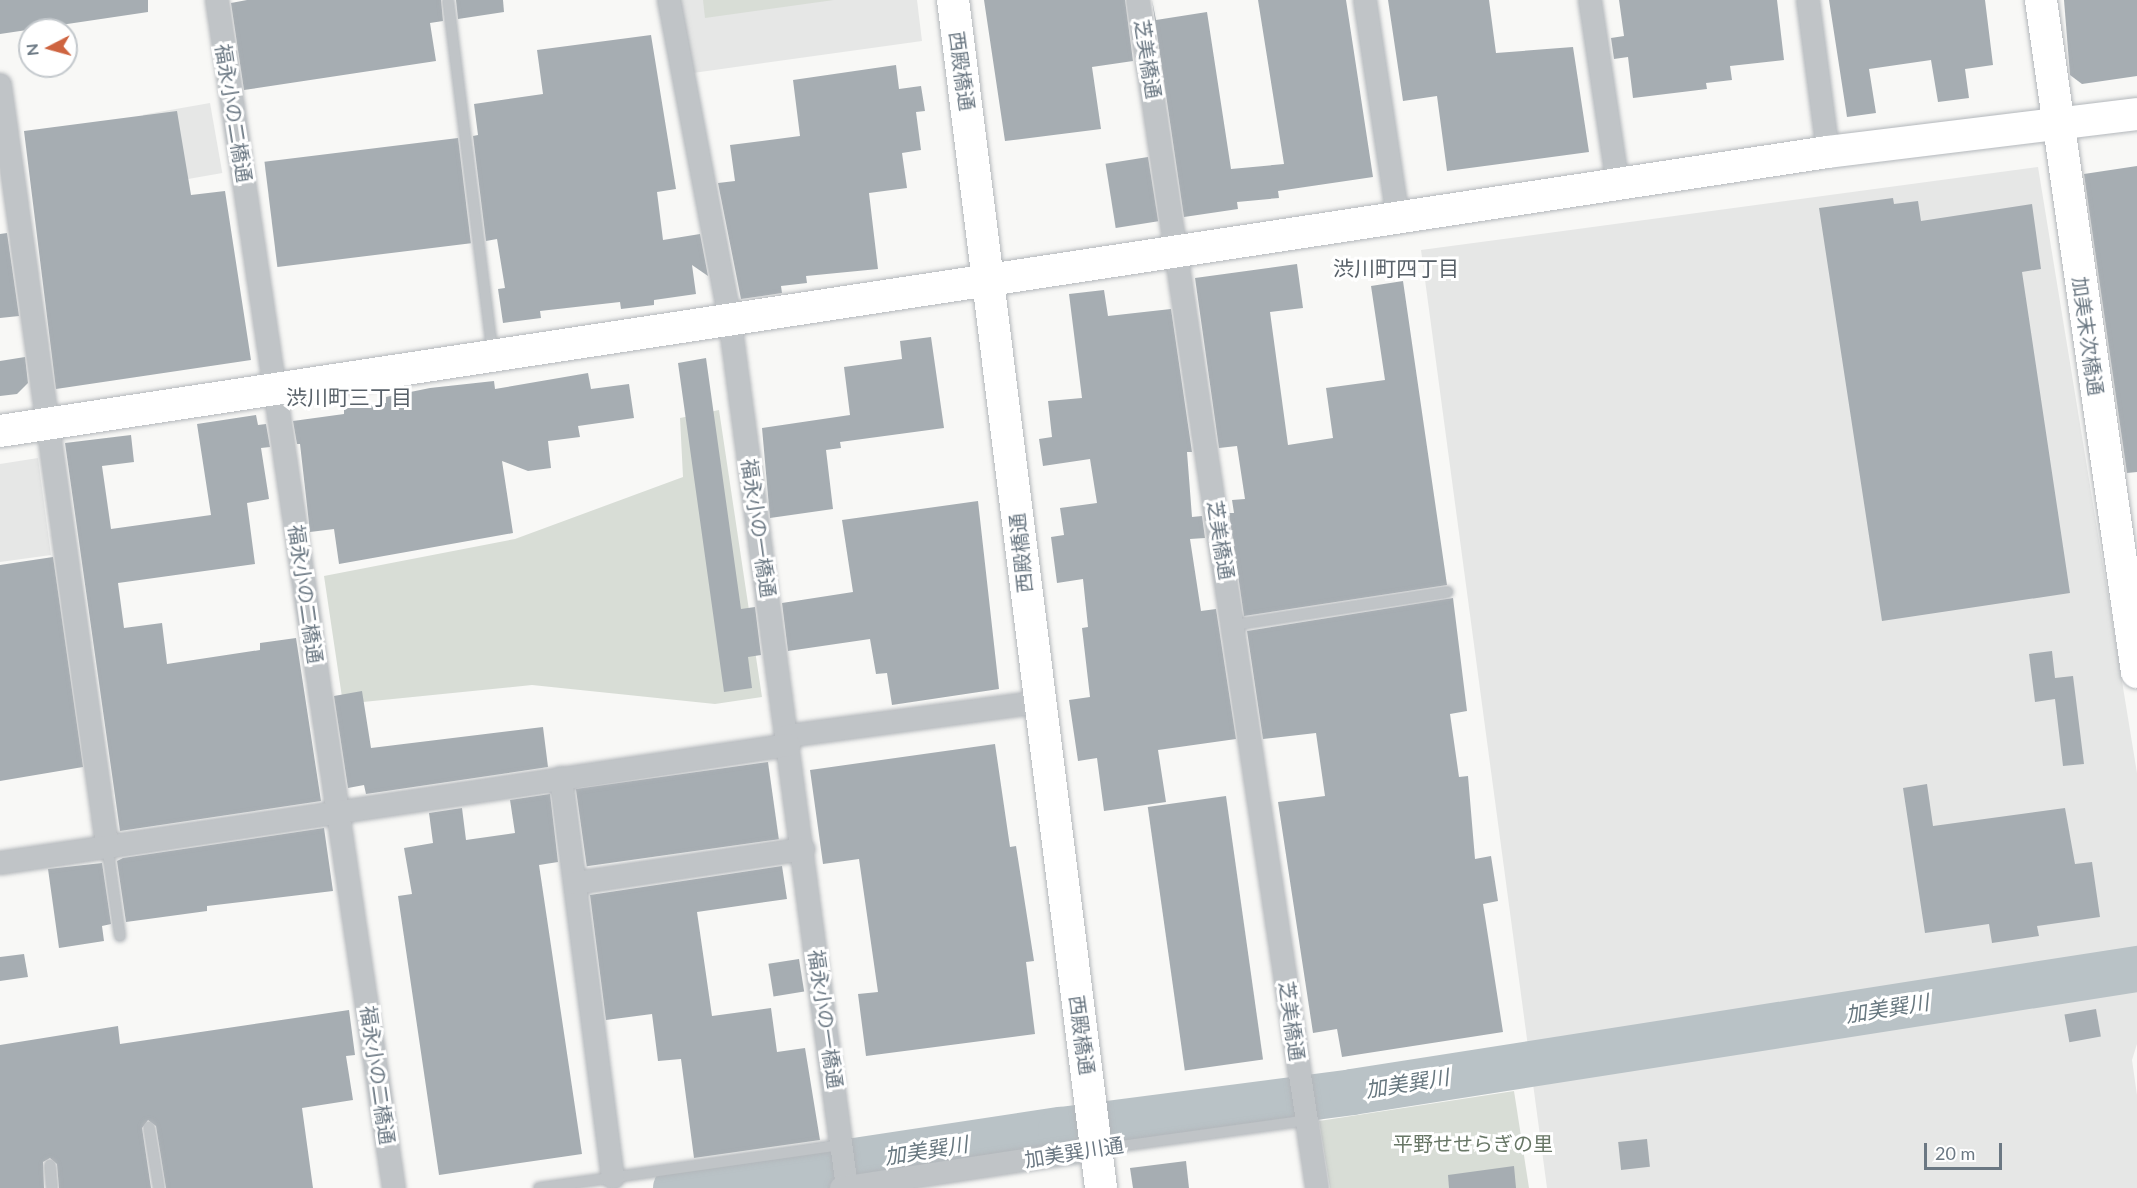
<!DOCTYPE html>
<html>
<head>
<meta charset="utf-8">
<style>
	body { margin:0 }
	#map { position:relative; width:2137px; height:1188px; overflow:hidden; background:#f8f8f6; font-family:Lato,"Noto Sans JP",sans-serif }
	div>[style] { position:absolute }
	.built>* { inset:0; background:#e6e7e6; transform-origin:0 0 }
	.green>* { inset:0; background:#d8ddd6 }
	.river>* { height:46px; margin:-23px; padding:0 23px; transform-origin:23px; border-radius:23px; background:#b9c2c6 }
	.building>* { inset:0; background:#a6adb2; transform-origin:0 0 }
	.roads { filter:drop-shadow(0 0 2px #b3b7bb) drop-shadow(0 0 2px #b3b7bb) }
	.lane>* { height:10px; margin:-5px; padding:0 5px; transform-origin:5px; border-radius:5px; background:#c0c4c7 }
	.street>* { height:22px; margin:-11px; padding:0 11px; transform-origin:11px; border-radius:11px; background:#c0c4c7 }
	.secondary>* { height:32px; margin:-16px; padding:0 16px; transform-origin:16px; border-radius:16px; background:#fff }
	span { translate:-50% -50%; white-space:nowrap; text-align:center; line-height:1.15; -webkit-text-stroke:6px #fff; paint-order:stroke }
	.street-label { font-size:20px; color:#6b7883 }
	.park-label { font-size:20px; color:#677665 }
	.neighbourhood-label { font-size:21px; color:#586169 }
	.water-label { font-size:21px; color:#67777f; font-style:italic }
	.north { position:absolute; left:18px; top:18px; width:60px; height:60px; box-sizing:border-box; background:#fff; border:2px solid #c4c9cd; border-radius:50%; rotate:264deg; font-size:16px; font-weight:700; line-height:24px; text-align:center; color:#6b7883 }
	.north::after { content:''; display:block; margin:auto; width:21px; height:27px; background:#ce6440; clip-path:polygon(50% 0,100% 100%,50% 72%,0 100%) }
	.scale { position:absolute; left:1924px; top:1143px; width:78px; height:27px; box-sizing:border-box; border:3px solid #6b7883; border-top:0; padding-left:8px; font-size:18px; line-height:21px; white-space:nowrap; color:#6b7883; -webkit-text-stroke:4px #fff; paint-order:stroke }
</style>
</head>
<body>
<div id="map">
	<div class="built">
		<i style="clip-path:polygon(676px 0,917px 0,922px 41px,686px 74px)"></i>
		<i style="left:210px;top:103px;width:71px;height:68px;rotate:80deg"></i>
		<i style="clip-path:polygon(2038px 167px,2137px 773px,2137px 1044px,2132px 1060px,2137px 1095px,2137px 1188px,1547px 1188px,1421px 250px)"></i>
		<i style="clip-path:polygon(38px 458px,51px 555px,0 562px,0 464px)"></i>
	</div>
	<div class="green">
		<i style="clip-path:polygon(703px 0,834px 0,705px 18px)"></i>
		<i style="clip-path:polygon(719px 410px,762px 697px,715px 704px,532px 685px,343px 704px,324px 576px,515px 539px,683px 477px,680px 418px)"></i>
		<i style="clip-path:polygon(1514px 1091px,1529px 1188px,1330px 1188px,1319px 1121px)"></i>
	</div>
	<div class="river">
		<i style="left:676px;top:1188px;width:389px;rotate:-8.6deg"></i>
		<i style="left:1061px;top:1130px;width:293px;rotate:-7.4deg"></i>
		<i style="left:1352px;top:1092px;width:795px;rotate:-8.91deg"></i>
	</div>
	<div class="building">
		<i style="clip-path:polygon(0 0,148px 0,148px 12px,0 34px)"></i>
		<i style="clip-path:polygon(247px 0,441px 0,443px 21px,430px 23px,436px 61px,244px 90px,231px 3px)"></i>
		<i style="clip-path:polygon(456px 0,503px 0,504px 12px,458px 19px)"></i>
		<i style="clip-path:polygon(984px 0,1125px 0,1133px 61px,1092px 67px,1101px 129px,1005px 141px)"></i>
		<i style="clip-path:polygon(1152px 0,1156px 20px,1207px 12px,1231px 169px,1284px 164px,1258px 0,1346px 0,1373px 177px,1278px 191px,1279px 198px,1237px 202px,1238px 209px,1184px 217px)"></i>
		<i style="clip-path:polygon(1388px 0,1489px 0,1496px 53px,1573px 47px,1589px 152px,1447px 171px,1437px 96px,1403px 101px)"></i>
		<i style="clip-path:polygon(1619px 0,1777px 0,1784px 60px,1730px 66px,1732px 80px,1706px 83px,1707px 89px,1633px 98px,1628px 57px,1614px 59px,1611px 38px,1624px 36px)"></i>
		<i style="clip-path:polygon(1829px 0,1985px 0,1993px 65px,1965px 69px,1969px 98px,1938px 102px,1931px 60px,1869px 69px,1876px 113px,1847px 117px)"></i>
		<i style="clip-path:polygon(2064px 0,2137px 0,2137px 76px,2082px 84px,2070px 75px)"></i>
		<i style="clip-path:polygon(651px 35px,676px 189px,657px 192px,663px 240px,700px 234px,708px 276px,692px 265px,696px 294px,654px 300px,654px 305px,621px 309px,620px 302px,540px 311px,541px 318px,503px 323px,498px 289px,505px 288px,497px 239px,486px 241px,473px 136px,478px 135px,474px 104px,543px 94px,537px 50px)"></i>
		<i style="clip-path:polygon(896px 65px,899px 89px,921px 86px,925px 111px,916px 112px,921px 150px,902px 153px,907px 188px,869px 193px,878px 269px,806px 276px,807px 283px,781px 286px,782px 293px,741px 299px,718px 183px,735px 181px,730px 145px,800px 136px,793px 80px)"></i>
		<i style="clip-path:polygon(177px 111px,191px 195px,225px 191px,251px 360px,56px 389px,24px 131px)"></i>
		<i style="left:458px;top:138px;width:106px;height:195px;rotate:83deg"></i>
		<i style="left:1148px;top:157px;width:65px;height:43px;rotate:81deg"></i>
		<i style="clip-path:polygon(2137px 166px,2137px 472px,2127px 473px,2084px 174px)"></i>
		<i style="clip-path:polygon(1893px 198px,1894px 204px,1918px 201px,1921px 221px,2032px 204px,2041px 269px,2022px 272px,2070px 593px,1882px 621px,1819px 208px)"></i>
		<i style="clip-path:polygon(7px 233px,19px 316px,0 318px,0 234px)"></i>
		<i style="clip-path:polygon(1297px 264px,1303px 308px,1270px 312px,1288px 445px,1333px 438px,1326px 388px,1385px 380px,1371px 286px,1403px 281px,1447px 585px,1244px 616px,1229px 513px,1234px 513px,1232px 500px,1245px 499px,1237px 446px,1219px 448px,1195px 278px)"></i>
		<i style="clip-path:polygon(1104px 290px,1108px 316px,1171px 309px,1192px 452px,1187px 452px,1192px 517px,1202px 516px,1205px 538px,1190px 539px,1201px 611px,1216px 609px,1236px 739px,1158px 750px,1166px 802px,1104px 811px,1097px 758px,1078px 761px,1069px 700px,1090px 697px,1082px 628px,1088px 627px,1083px 579px,1057px 583px,1051px 537px,1064px 535px,1060px 508px,1097px 503px,1090px 459px,1043px 466px,1039px 439px,1052px 437px,1048px 401px,1082px 398px,1069px 294px)"></i>
		<i style="clip-path:polygon(931px 337px,944px 428px,840px 442px,841px 448px,826px 450px,833px 509px,770px 518px,762px 428px,850px 415px,844px 367px,902px 359px,900px 341px)"></i>
		<i style="clip-path:polygon(25px 357px,28px 383px,17px 394px,0 396px,0 361px)"></i>
		<i style="clip-path:polygon(706px 358px,741px 609px,755px 607px,761px 655px,748px 657px,752px 688px,724px 692px,678px 363px)"></i>
		<i style="clip-path:polygon(588px 373px,591px 389px,629px 384px,634px 418px,578px 426px,580px 437px,548px 441px,551px 468px,528px 471px,502px 461px,513px 533px,339px 564px,334px 529px,310px 532px,300px 444px,297px 444px,293px 421px,344px 414px,344px 403px,386px 403px,386px 397px,430px 388px,494px 381px,495px 389px)"></i>
		<i style="clip-path:polygon(256px 415px,258px 425px,266px 424px,270px 447px,261px 448px,269px 499px,247px 503px,255px 564px,118px 583px,124px 628px,162px 623px,167px 664px,260px 650px,260px 643px,296px 638px,321px 801px,120px 831px,65px 443px,131px 435px,134px 462px,102px 466px,111px 529px,211px 515px,197px 424px)"></i>
		<i style="clip-path:polygon(978px 501px,999px 689px,892px 705px,887px 673px,876px 674px,870px 639px,788px 651px,782px 603px,853px 592px,842px 520px)"></i>
		<i style="clip-path:polygon(53px 557px,83px 767px,0 781px,0 565px)"></i>
		<i style="clip-path:polygon(1453px 598px,1467px 711px,1450px 714px,1459px 777px,1468px 776px,1475px 859px,1491px 856px,1498px 901px,1483px 904px,1503px 1032px,1342px 1057px,1337px 1029px,1313px 1033px,1278px 802px,1325px 796px,1316px 733px,1263px 739px,1247px 631px)"></i>
		<i style="clip-path:polygon(2052px 651px,2055px 678px,2073px 676px,2084px 764px,2063px 766px,2055px 699px,2035px 702px,2029px 654px)"></i>
		<i style="clip-path:polygon(362px 691px,371px 748px,543px 727px,548px 767px,366px 794px,364px 785px,348px 788px,334px 696px)"></i>
		<i style="clip-path:polygon(995px 744px,1010px 847px,1016px 846px,1034px 961px,1026px 962px,1035px 1034px,866px 1056px,858px 994px,878px 992px,859px 859px,823px 864px,810px 770px)"></i>
		<i style="left:768px;top:762px;width:78px;height:194px;rotate:82deg"></i>
		<i style="clip-path:polygon(1927px 784px,1933px 826px,2065px 808px,2075px 864px,2092px 862px,2100px 917px,2037px 926px,2039px 936px,1992px 943px,1989px 924px,1925px 933px,1903px 788px)"></i>
		<i style="clip-path:polygon(550px 794px,558px 862px,539px 865px,582px 1154px,439px 1175px,398px 896px,412px 894px,404px 848px,433px 843px,429px 813px,462px 808px,466px 840px,515px 833px,510px 800px)"></i>
		<i style="left:1226px;top:796px;width:266px;height:79px;rotate:82deg"></i>
		<i style="clip-path:polygon(324px 828px,333px 891px,207px 906px,207px 911px,126px 922px,117px 861px,123px 858px)"></i>
		<i style="clip-path:polygon(102px 863px,111px 924px,102px 926px,104px 941px,59px 948px,48px 869px)"></i>
		<i style="clip-path:polygon(782px 866px,787px 899px,697px 912px,712px 1016px,771px 1008px,777px 1052px,805px 1048px,820px 1140px,694px 1158px,681px 1059px,658px 1061px,652px 1014px,606px 1020px,590px 895px)"></i>
		<i style="clip-path:polygon(24px 954px,28px 977px,0 981px,0 957px)"></i>
		<i style="left:799px;top:959px;width:33px;height:31px;rotate:81deg"></i>
		<i style="left:2096px;top:1009px;width:28px;height:32px;rotate:80deg"></i>
		<i style="clip-path:polygon(349px 1010px,355px 1055px,346px 1056px,353px 1100px,302px 1108px,313px 1188px,166px 1188px,156px 1126px,148px 1120px,142px 1128px,151px 1188px,59px 1188px,57px 1164px,50px 1158px,43px 1162px,44px 1188px,0 1188px,0 1045px,118px 1026px,120px 1044px)"></i>
		<i style="left:1647px;top:1139px;width:28px;height:29px;rotate:84deg"></i>
		<i style="clip-path:polygon(1186px 1161px,1189px 1188px,1133px 1188px,1130px 1168px)"></i>
		<i style="clip-path:polygon(1514px 1166px,1516px 1188px,1449px 1188px,1448px 1175px)"></i>
	</div>
	<div class="roads">
		<div class="lane">
			<i style="left:448px;top:0;width:357px;rotate:82.8deg"></i>
			<i style="left:1234px;top:625px;width:216px;rotate:-8.8deg"></i>
			<i style="left:107px;top:845px;width:92px;rotate:81.9deg"></i>
			<i style="left:149px;top:1127px;width:62px;rotate:80.7deg"></i>
			<i style="left:1099px;top:1149px;width:210px;rotate:-7.9deg"></i>
			<i style="left:50px;top:1165px;width:23px;rotate:85deg"></i>
			<i style="left:539px;top:1188px;width:305px;rotate:-8.1deg"></i>
		</div>
		<div class="street">
			<i style="left:217px;top:0;width:1201px;rotate:81.53deg"></i>
			<i style="left:669px;top:0;width:327px;rotate:79.2deg"></i>
			<i style="left:730px;top:321px;width:875px;rotate:82.31deg"></i>
			<i style="left:1138px;top:0;width:1201px;rotate:81.43deg"></i>
			<i style="left:1365px;top:0;width:220px;rotate:81.4deg"></i>
			<i style="left:1590px;top:0;width:188px;rotate:81.4deg"></i>
			<i style="left:1808px;top:0;width:153px;rotate:82.5deg"></i>
			<i style="left:0;top:85px;width:767px;rotate:81.98deg"></i>
			<i style="left:788px;top:736px;width:246px;rotate:-7.7deg"></i>
			<i style="left:1032px;top:703px;width:8px;rotate:-45deg"></i>
			<i style="left:561px;top:778px;width:403px;rotate:82.6deg"></i>
			<i style="left:0;top:863px;width:798px;rotate:-8.51deg"></i>
			<i style="left:576px;top:883px;width:230px;rotate:-8.5deg"></i>
			<i style="left:841px;top:1188px;width:258px;rotate:-8.7deg"></i>
		</div>
		<div class="secondary">
			<i style="left:953px;top:0;width:1197px;rotate:82.9deg"></i>
			<i style="left:2041px;top:0;width:679px;rotate:81.87deg"></i>
			<i style="left:0;top:431px;width:1849px;rotate:-8.68deg"></i>
			<i style="left:1828px;top:152px;width:311px;rotate:-7deg"></i>
		</div>
	</div>
	<div class="street-label">
		<span style="left:1148px;top:59px;rotate:81deg">芝美橋通</span>
		<span style="left:962px;top:71px;rotate:82deg">西殿橋通</span>
		<span style="left:234px;top:113px;rotate:81deg">福永小の二橋通</span>
		<span style="left:2088px;top:336px;rotate:82deg">加美末次橋通</span>
		<span style="left:759px;top:528px;rotate:82deg">福永小の一橋通</span>
		<span style="left:1221px;top:540px;rotate:81deg">芝美橋通</span>
		<span style="left:1021px;top:553px;rotate:-96deg">西殿橋通</span>
		<span style="left:306px;top:594px;rotate:82deg">福永小の二橋通</span>
		<span style="left:826px;top:1019px;rotate:82deg">福永小の一橋通</span>
		<span style="left:1292px;top:1021px;rotate:82deg">芝美橋通</span>
		<span style="left:1082px;top:1035px;rotate:82deg">西殿橋通</span>
		<span style="left:378px;top:1075px;rotate:82deg">福永小の二橋通</span>
		<span style="left:1074px;top:1152px;rotate:-9deg">加美巽川通</span>
	</div>
	<div class="park-label">
		<span style="left:1473px;top:1143px">平野せせらぎの里</span>
	</div>
	<div class="neighbourhood-label">
		<span style="left:1396px;top:268px">渋川町四丁目</span>
		<span style="left:349px;top:397px">渋川町三丁目</span>
	</div>
	<div class="water-label">
		<span style="left:1887px;top:1008px;rotate:-9deg">加美巽川</span>
		<span style="left:1407px;top:1083px;rotate:-9deg">加美巽川</span>
		<span style="left:926px;top:1150px;rotate:-9deg">加美巽川</span>
	</div>
	<div class="north">N</div>
	<div class="scale">20 m</div>
</div>
</body>
</html>
